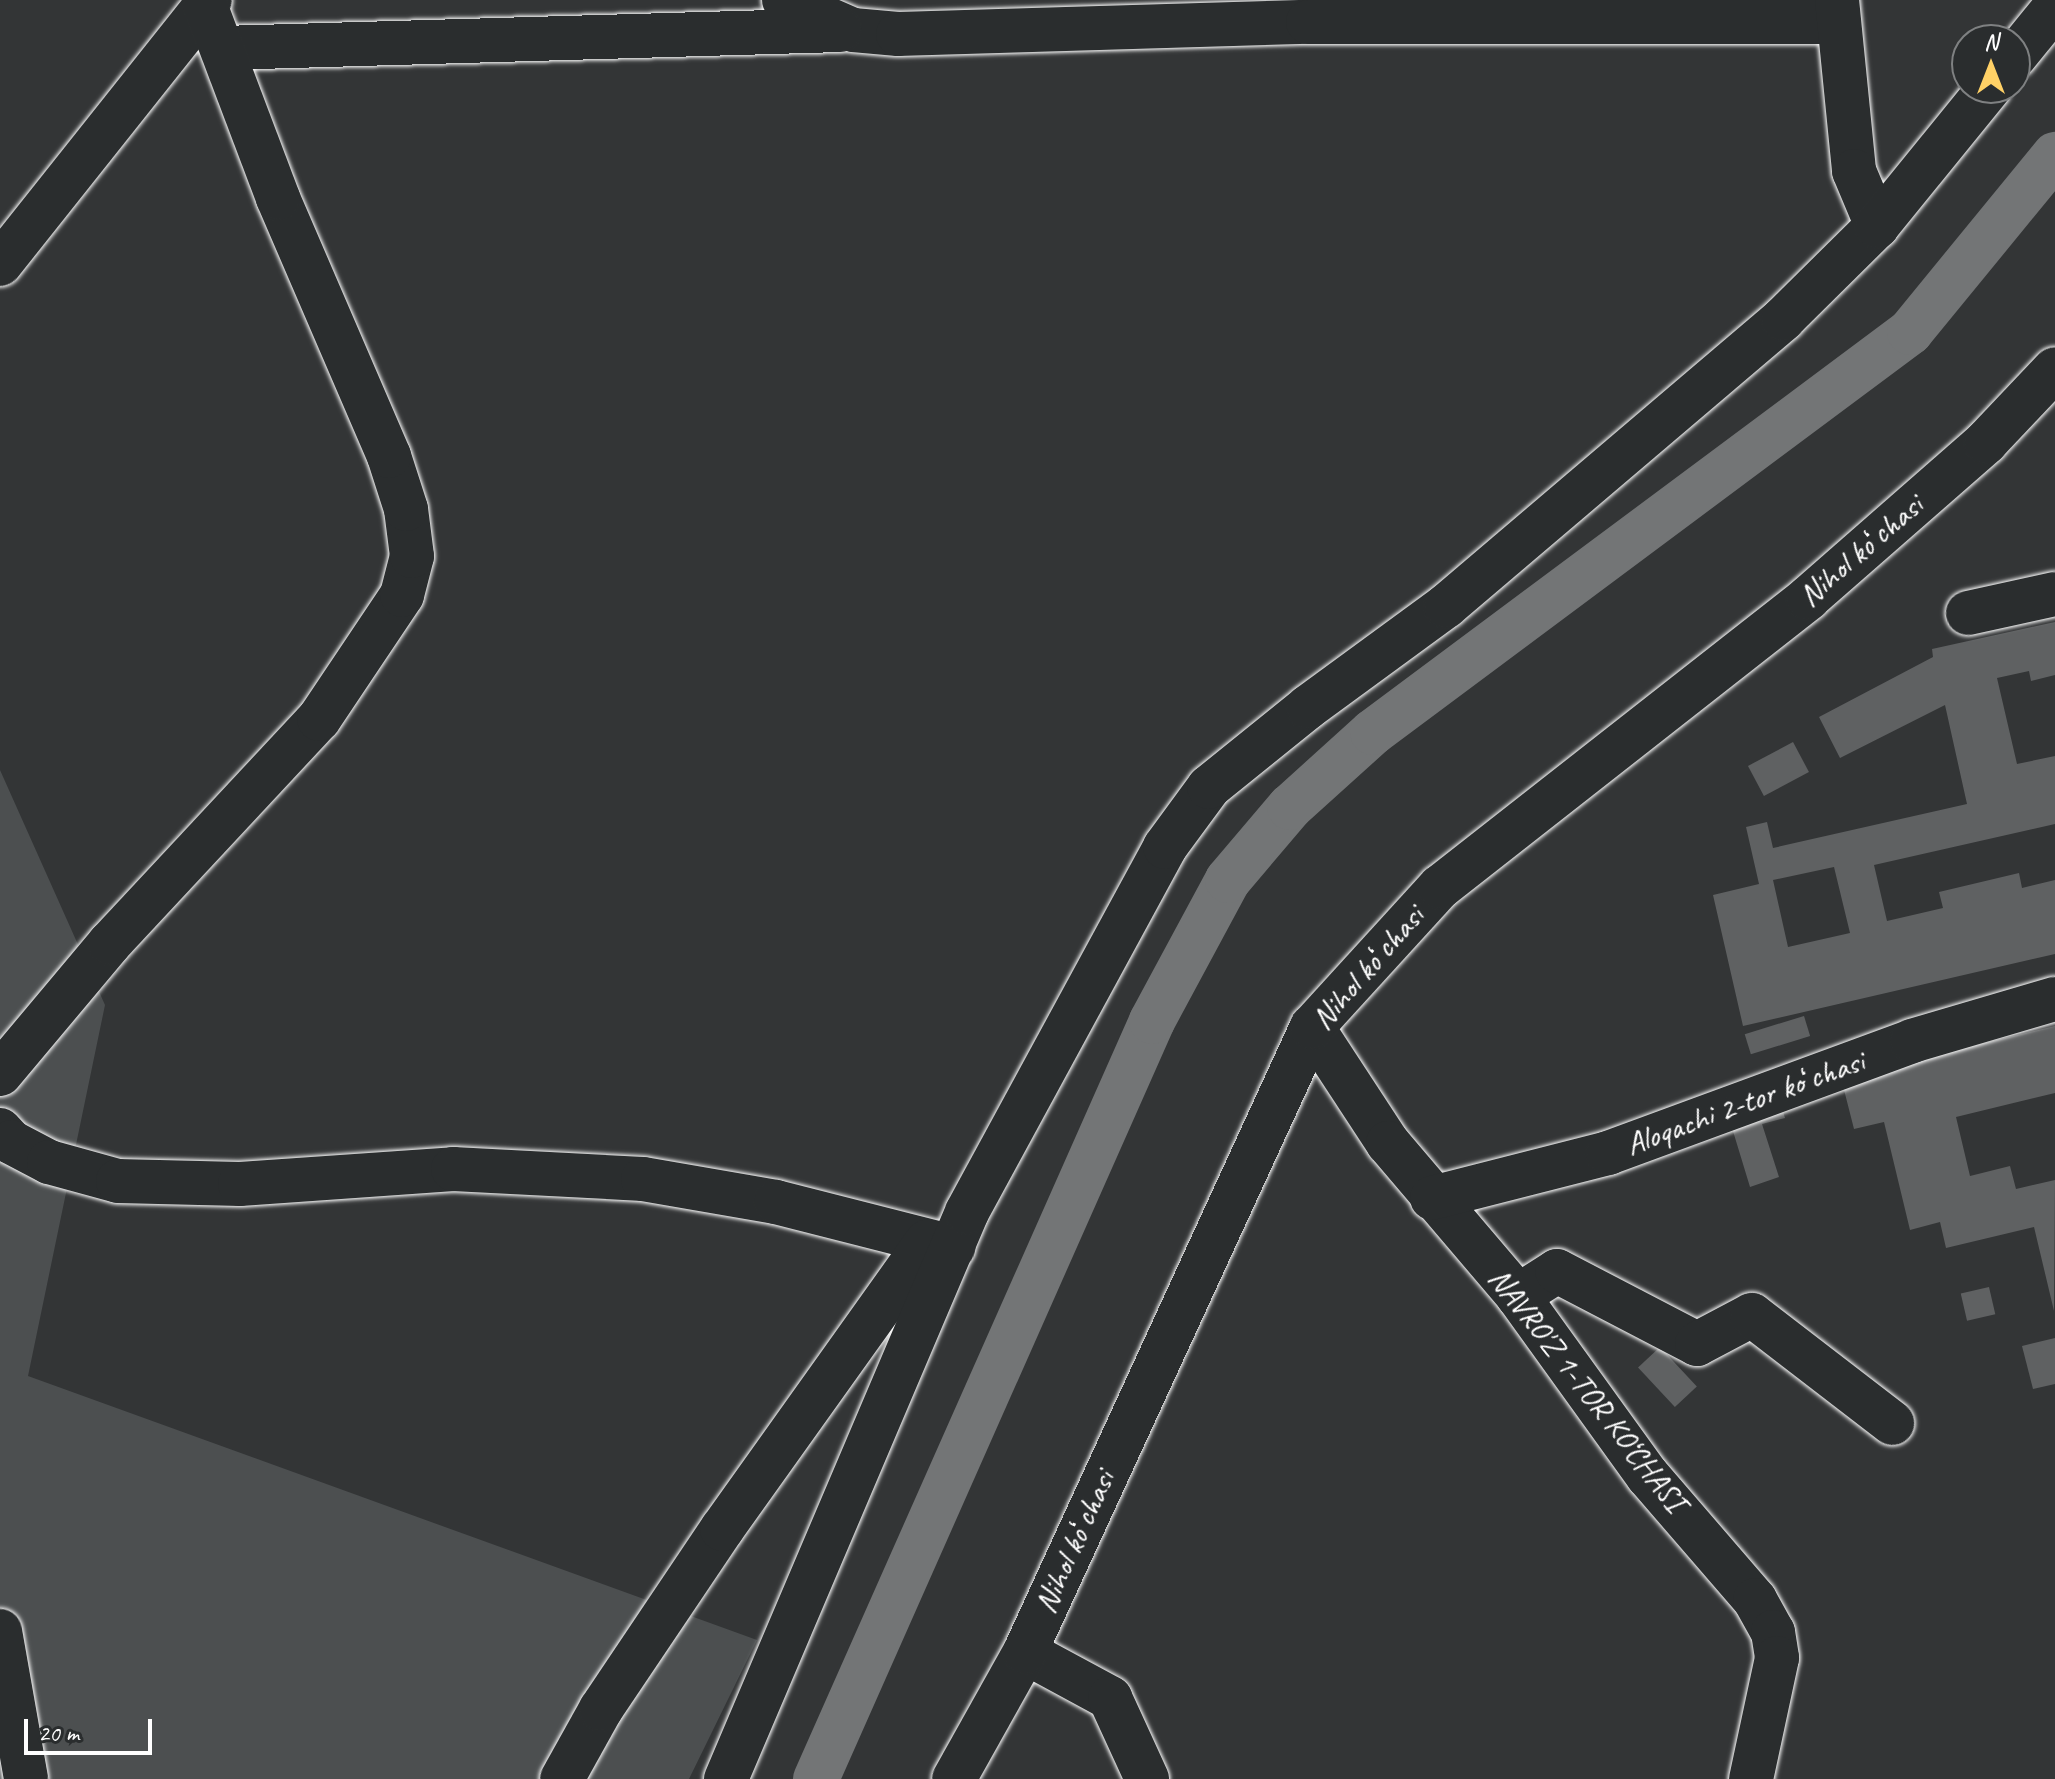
<!DOCTYPE html>
<html>
<head>
<meta charset="utf-8">
<style>
	body { margin:0 }
	#map { position:relative; width:2055px; height:1779px; overflow:hidden; background:#333536; font-family:Caveat,sans-serif }
	div>[style] { position:absolute }
	.green>* { inset:0; background:#4c4f50 }
	.canal>* { height:46px; margin:-23px; padding:0 23px; transform-origin:23px; border-radius:23px; background:#737576 }
	.building>* { inset:0; background:#5f6162; transform-origin:0 0 }
	.roads { filter:drop-shadow(0 0 2px #fff) drop-shadow(0 0 2px #fff) }
	.minor>* { height:44px; margin:-22px; padding:0 22px; transform-origin:22px; border-radius:22px; background:#2a2d2e }
	.major>* { height:44px; margin:-22px; padding:0 22px; transform-origin:22px; border-radius:22px; background:#2a2d2e }
	span { translate:-50% -50%; white-space:nowrap; text-align:center; line-height:1.15; -webkit-text-stroke:7px #2a2d2e; paint-order:stroke }
	.street-label { font-size:32px; color:#fff }
	.north { position:absolute; left:1951px; top:24px; width:80px; height:80px; box-sizing:border-box; background:#2a2d2e; border:2px solid #7f8182; border-radius:50%; rotate:0deg; font-size:22px; font-weight:700; line-height:32px; text-align:center; color:#fff }
	.north::after { content:''; display:block; margin:auto; width:28px; height:36px; background:#ffd166; clip-path:polygon(50% 0,100% 100%,50% 72%,0 100%) }
	.scale { position:absolute; left:24px; top:1719px; width:128px; height:36px; box-sizing:border-box; border:4px solid #fff; border-top:0; padding-left:10px; font-size:24px; line-height:28px; white-space:nowrap; color:#fff; -webkit-text-stroke:6px #2a2d2e; paint-order:stroke }
</style>
</head>
<body>
<div id="map">
	<div class="green">
		<i style="clip-path:polygon(0 770px,105px 1005px,28px 1376px,757px 1640px,689px 1779px,0 1779px)"></i>
	</div>
	<div class="canal">
		<i style="left:816px;top:1779px;width:829px;rotate:-66.09deg"></i>
		<i style="left:1152px;top:1021px;width:160px;rotate:-61.7deg"></i>
		<i style="left:1228px;top:880px;width:96px;rotate:-49.7deg"></i>
		<i style="left:1290px;top:807px;width:112px;rotate:-42.1deg"></i>
		<i style="left:1373px;top:732px;width:670px;rotate:-36.68deg"></i>
		<i style="left:1910px;top:332px;width:229px;rotate:-50.7deg"></i>
	</div>
	<div class="building">
		<i style="clip-path:polygon(evenodd,2055px 622px,2055px 675px,2031px 681px,2029px 671px,1997px 678px,2017px 764px,2055px 756px,2055px 824px,1874px 865px,1887px 921px,1943px 908px,1939px 892px,2019px 873px,2022px 888px,2055px 880px,2055px 954px,1743px 1026px,1713px 895px,1759px 884px,1746px 827px,1767px 822px,1773px 848px,1967px 804px,1945px 705px,1840px 758px,1819px 717px,1933px 657px,1932px 649px,2055px 622px,1834px 867px,1850px 933px,1788px 947px,1773px 880px,1834px 867px)"></i>
		<i style="left:1793px;top:742px;width:34px;height:51px;rotate:62deg"></i>
		<i style="left:1804px;top:1016px;width:21px;height:62px;rotate:73deg"></i>
		<i style="clip-path:polygon(2055px 1026px,2055px 1093px,1956px 1117px,1970px 1176px,2010px 1166px,2016px 1189px,2055px 1180px,2054px 1311px,2034px 1227px,1946px 1248px,1940px 1222px,1910px 1230px,1884px 1122px,1854px 1129px,1841px 1078px)"></i>
		<i style="clip-path:polygon(1780px 1102px,1785px 1118px,1762px 1124px,1779px 1177px,1750px 1187px,1729px 1118px)"></i>
		<i style="left:1989px;top:1287px;width:28px;height:29px;rotate:77deg"></i>
		<i style="clip-path:polygon(2055px 1338px,2055px 1384px,2033px 1389px,2022px 1346px)"></i>
		<i style="left:1660px;top:1347px;width:54px;height:30px;rotate:47deg"></i>
	</div>
	<div class="roads">
		<div class="minor">
			<i style="left:784px;top:0;width:75px;rotate:23.5deg"></i>
			<i style="left:853px;top:30px;width:45px;rotate:5.1deg"></i>
			<i style="left:898px;top:34px;width:410px;rotate:-1.7deg"></i>
			<i style="left:1308px;top:22px;width:528px"></i>
			<i style="left:1837px;top:0;width:172px;rotate:84.3deg"></i>
			<i style="left:1854px;top:171px;width:60px;rotate:67.3deg"></i>
			<i style="left:223px;top:48px;width:617px;rotate:-1.67deg"></i>
			<i style="left:2015px;top:56px;width:63px;rotate:-50.8deg"></i>
			<i style="left:0;top:264px;width:337px;rotate:-51.5deg"></i>
			<i style="left:1968px;top:613px;width:89px;rotate:-12.3deg"></i>
			<i style="left:1312px;top:1027px;width:139px;rotate:56.8deg"></i>
			<i style="left:1388px;top:1143px;width:201px;rotate:49.6deg"></i>
			<i style="left:1518px;top:1296px;width:222px;rotate:54.2deg"></i>
			<i style="left:1648px;top:1476px;width:164px;rotate:49.2deg"></i>
			<i style="left:1755px;top:1600px;width:37px;rotate:61deg"></i>
			<i style="left:1773px;top:1632px;width:26px;rotate:81deg"></i>
			<i style="left:1777px;top:1658px;width:124px;rotate:102.1deg"></i>
			<i style="left:0;top:1074px;width:171px;rotate:-50deg"></i>
			<i style="left:110px;top:943px;width:306px;rotate:-47deg"></i>
			<i style="left:319px;top:719px;width:149px;rotate:-56.2deg"></i>
			<i style="left:402px;top:595px;width:40px;rotate:-75.6deg"></i>
			<i style="left:412px;top:556px;width:47px;rotate:-97.3deg"></i>
			<i style="left:406px;top:509px;width:56px;rotate:-107.8deg"></i>
			<i style="left:389px;top:456px;width:281px;rotate:-113.3deg"></i>
			<i style="left:278px;top:198px;width:206px;rotate:-110.7deg"></i>
			<i style="left:0;top:1130px;width:16px;rotate:47deg"></i>
			<i style="left:11px;top:1142px;width:43px;rotate:27.8deg"></i>
			<i style="left:49px;top:1162px;width:72px;rotate:15.4deg"></i>
			<i style="left:118px;top:1181px;width:122px;rotate:1.4deg"></i>
			<i style="left:240px;top:1184px;width:214px;rotate:-4deg"></i>
			<i style="left:453px;top:1169px;width:190px;rotate:3deg"></i>
			<i style="left:643px;top:1179px;width:135px;rotate:9.8deg"></i>
			<i style="left:776px;top:1202px;width:183px;rotate:14.3deg"></i>
			<i style="left:1432px;top:1198px;width:182px;rotate:-14.3deg"></i>
			<i style="left:1608px;top:1153px;width:324px;rotate:-20.2deg"></i>
			<i style="left:1912px;top:1041px;width:149px;rotate:-16.4deg"></i>
			<i style="left:1518px;top:1296px;width:46px;rotate:-32.7deg"></i>
			<i style="left:1557px;top:1271px;width:158px;rotate:27.5deg"></i>
			<i style="left:1697px;top:1344px;width:62px;rotate:-27.8deg"></i>
			<i style="left:1752px;top:1315px;width:177px;rotate:37.6deg"></i>
			<i style="left:0;top:1631px;width:150px;rotate:80deg"></i>
			<i style="left:1025px;top:1652px;width:97px;rotate:28.4deg"></i>
			<i style="left:1110px;top:1698px;width:89px;rotate:65.4deg"></i>
			<i style="left:562px;top:1779px;width:80px;rotate:-60.9deg"></i>
			<i style="left:601px;top:1709px;width:217px;rotate:-56.1deg"></i>
			<i style="left:722px;top:1529px;width:353px;rotate:-54.5deg"></i>
			<i style="left:726px;top:1779px;width:616px;rotate:-66.97deg"></i>
			<i style="left:967px;top:1212px;width:415px;rotate:-61.5deg"></i>
			<i style="left:1165px;top:847px;width:74px;rotate:-53.7deg"></i>
			<i style="left:1209px;top:787px;width:127px;rotate:-38.9deg"></i>
			<i style="left:1308px;top:707px;width:171px;rotate:-36.2deg"></i>
			<i style="left:1446px;top:606px;width:443px;rotate:-40.4deg"></i>
			<i style="left:1783px;top:319px;width:132px;rotate:-44.7deg"></i>
			<i style="left:1877px;top:226px;width:178px;rotate:-50.9deg"></i>
		</div>
		<div class="major">
			<i style="left:954px;top:1779px;width:145px;rotate:-60.8deg"></i>
			<i style="left:1025px;top:1652px;width:688px;rotate:-65.34deg"></i>
			<i style="left:1312px;top:1027px;width:190px;rotate:-47.6deg"></i>
			<i style="left:1440px;top:887px;width:468px;rotate:-38.1deg"></i>
			<i style="left:1808px;top:598px;width:237px;rotate:-41.2deg"></i>
			<i style="left:1986px;top:442px;width:100px;rotate:-46.6deg"></i>
		</div>
	</div>
	<div class="street-label">
		<span style="left:1861px;top:551px;rotate:-41deg">Nihol koʻchasi</span>
		<span style="left:1368px;top:968px;rotate:-49deg">Nihol koʻchasi</span>
		<span style="left:1745px;top:1103px;rotate:-20deg">Aloqachi 2-tor koʻchasi</span>
		<span style="left:1587px;top:1390px;rotate:52deg">NAVRO'Z 1-TOR KO‘CHASI</span>
		<span style="left:1075px;top:1542px;rotate:-66deg">Nihol koʻchasi</span>
	</div>
	<div class="north">N</div>
	<div class="scale">20 m</div>
</div>
</body>
</html>
